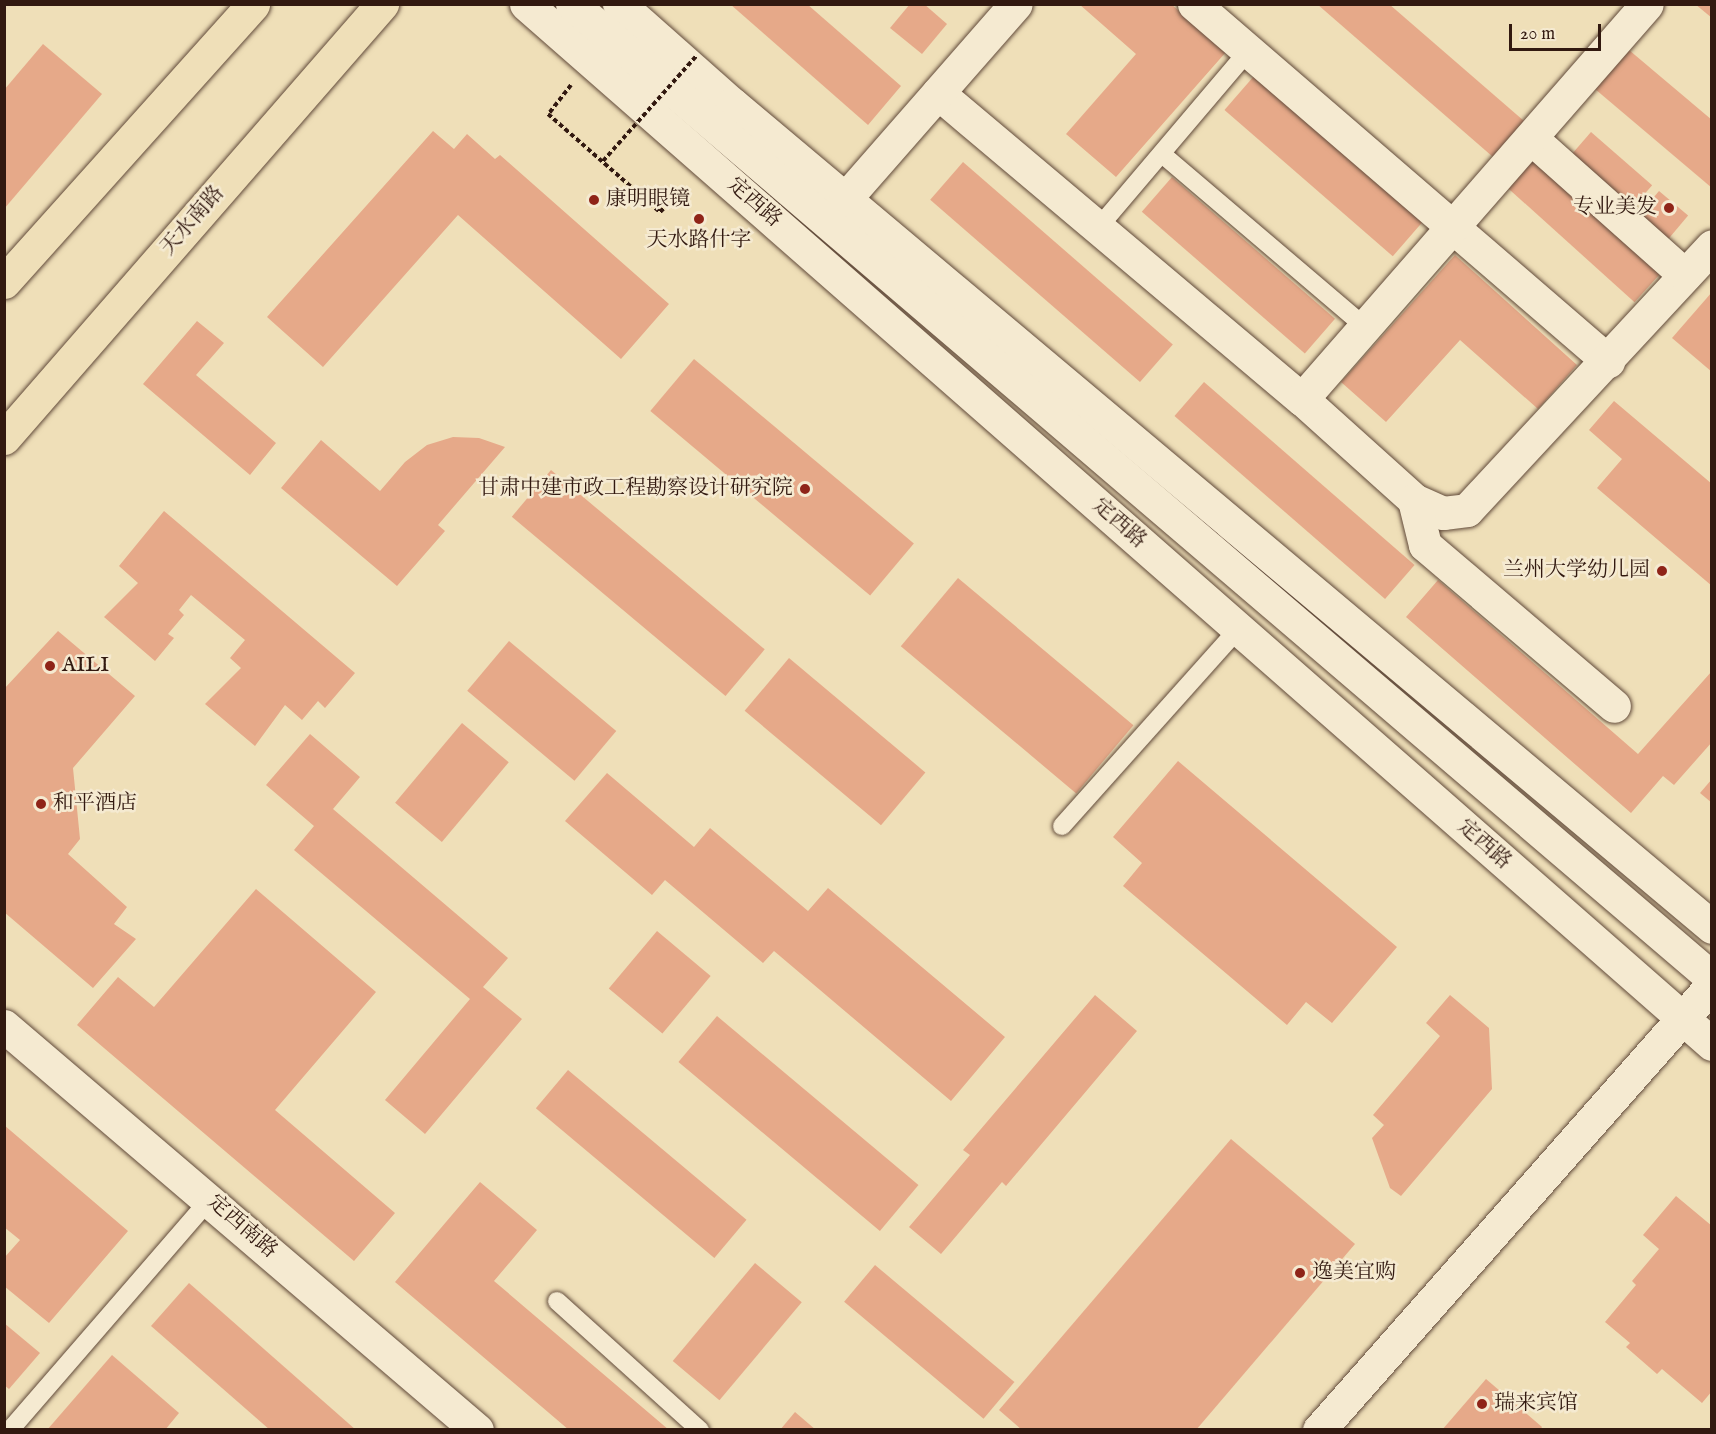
<!DOCTYPE html>
<html>
<head>
<meta charset="utf-8">
<style>
	body { margin:0 }
	#map { position:relative; width:1716px; height:1434px; overflow:hidden; background:#efdfb8; font-family:"IM FELL English","Noto Serif SC",serif }
	div>[style] { position:absolute }
	.building>* { inset:0; background:#e6a989; transform-origin:0 0 }
	.path>* { height:4px; margin-top:-2px; transform-origin:0; background:repeating-linear-gradient(90deg,#321910 0 4.5px,transparent 0 7.5px) }
	.roads { filter:drop-shadow(0 0 2px #614a3a) drop-shadow(0 0 2px #614a3a) }
	.lane>* { height:18px; margin:-9px; padding:0 9px; transform-origin:9px; border-radius:9px; background:#f5ead1 }
	.street>* { height:33px; margin:-16.5px; padding:0 16.5px; transform-origin:16.5px; border-radius:16.5px; background:#f5ead1 }
	.secondary>* { height:33px; margin:-16.5px; padding:0 16.5px; transform-origin:16.5px; border-radius:16.5px; background:#f5ead1 }
	.primary>* { height:33px; margin:-16.5px; padding:0 16.5px; transform-origin:16.5px; border-radius:16.5px; background:#efdfb8 }
	.path-bridge>* { height:4px; margin-top:-2px; transform-origin:0; background:repeating-linear-gradient(90deg,#321910 0 4.5px,transparent 0 7.5px) }
	.dots>* { width:16px; height:16px; translate:-50% -50%; box-sizing:border-box; border:3px solid #f5ead1; border-radius:50% }
	span { translate:-50% -50%; white-space:nowrap; text-align:center; line-height:1.15; -webkit-text-stroke:5px #f5ead1; paint-order:stroke }
	.poi-label { font-size:21px; color:#321910 }
	.left { translate:0 -50%; text-align:left }
	.right { translate:-100% -50%; text-align:right }
	.street-label { font-size:21px; color:#321910 }
	.frame { position:absolute; inset:0; border:6px solid #321910; pointer-events:none }
	.scale { position:absolute; left:1509px; top:24px; width:92px; height:27px; box-sizing:border-box; border:3px solid #321910; border-top:0; padding-left:8px; font-size:18px; line-height:21px; white-space:nowrap; color:#321910; -webkit-text-stroke:4px #f5ead1; paint-order:stroke }
</style>
</head>
<body>
<div id="map">
	<div class="building">
		<i style="clip-path:polygon(730px 4px,807px 4px,901px 86px,868px 125px)"></i>
		<i style="clip-path:polygon(910px 4px,924px 4px,947px 24px,922px 54px,890px 28px)"></i>
		<i style="clip-path:polygon(1079px 4px,1171px 4px,1226px 52px,1116px 177px,1066px 134px,1136px 54px)"></i>
		<i style="clip-path:polygon(1317px 4px,1389px 4px,1524px 121px,1493px 157px)"></i>
		<i style="clip-path:polygon(1695px 4px,1712px 4px,1712px 18px)"></i>
		<i style="clip-path:polygon(43px 44px,102px 94px,4px 209px,4px 90px)"></i>
		<i style="clip-path:polygon(1629px 50px,1712px 120px,1712px 188px,1595px 89px)"></i>
		<i style="left:1254px;top:76px;width:223px;height:45px;rotate:41deg"></i>
		<i style="clip-path:polygon(433px 131px,454px 149px,467px 134px,495px 159px,500px 155px,669px 304px,621px 359px,458px 215px,323px 367px,267px 317px)"></i>
		<i style="left:1591px;top:132px;width:81px;height:32px;rotate:41deg"></i>
		<i style="left:1532px;top:156px;width:174px;height:40px;rotate:42deg"></i>
		<i style="left:963px;top:162px;width:278px;height:50px;rotate:41deg"></i>
		<i style="left:1172px;top:177px;width:216px;height:46px;rotate:41deg"></i>
		<i style="left:1659px;top:191px;width:38px;height:34px;rotate:40deg"></i>
		<i style="clip-path:polygon(1455px 255px,1577px 365px,1538px 409px,1460px 340px,1386px 422px,1341px 382px)"></i>
		<i style="clip-path:polygon(1712px 292px,1712px 372px,1672px 338px)"></i>
		<i style="clip-path:polygon(197px 321px,224px 343px,196px 375px,276px 443px,250px 475px,143px 384px)"></i>
		<i style="left:694px;top:359px;width:287px;height:68px;rotate:40deg"></i>
		<i style="left:1204px;top:382px;width:279px;height:45px;rotate:41deg"></i>
		<i style="clip-path:polygon(1614px 401px,1712px 484px,1712px 586px,1597px 488px,1622px 459px,1589px 430px)"></i>
		<i style="clip-path:polygon(453px 437px,479px 438px,505px 447px,438px 525px,445px 531px,397px 586px,281px 488px,321px 440px,380px 491px,405px 462px,427px 445px)"></i>
		<i style="left:551px;top:470px;width:279px;height:61px;rotate:40deg"></i>
		<i style="clip-path:polygon(164px 511px,355px 673px,325px 708px,318px 701px,302px 720px,285px 705px,255px 746px,205px 704px,241px 668px,230px 658px,245px 640px,191px 595px,179px 610px,184px 615px,168px 634px,174px 638px,155px 661px,104px 617px,138px 583px,119px 566px)"></i>
		<i style="left:958px;top:578px;width:229px;height:89px;rotate:40deg"></i>
		<i style="clip-path:polygon(1438px 580px,1638px 754px,1712px 671px,1712px 742px,1674px 785px,1663px 776px,1631px 813px,1406px 617px)"></i>
		<i style="clip-path:polygon(58px 631px,135px 696px,73px 768px,80px 839px,68px 854px,127px 907px,114px 924px,136px 939px,93px 988px,4px 912px,4px 689px)"></i>
		<i style="left:509px;top:641px;width:140px;height:65px;rotate:40deg"></i>
		<i style="left:789px;top:658px;width:178px;height:69px;rotate:40deg"></i>
		<i style="left:462px;top:723px;width:61px;height:104px;rotate:40deg"></i>
		<i style="clip-path:polygon(310px 734px,360px 777px,333px 809px,508px 958px,483px 987px,522px 1019px,425px 1134px,385px 1100px,470px 999px,294px 850px,314px 826px,266px 785px)"></i>
		<i style="clip-path:polygon(1178px 761px,1397px 947px,1332px 1023px,1306px 1002px,1287px 1025px,1123px 886px,1142px 863px,1113px 837px)"></i>
		<i style="clip-path:polygon(607px 773px,694px 847px,710px 828px,808px 911px,828px 888px,1005px 1037px,951px 1101px,774px 951px,763px 963px,665px 880px,652px 895px,565px 821px)"></i>
		<i style="clip-path:polygon(1712px 779px,1712px 803px,1700px 793px)"></i>
		<i style="clip-path:polygon(256px 889px,376px 992px,275px 1110px,395px 1213px,354px 1261px,77px 1025px,118px 977px,154px 1007px)"></i>
		<i style="left:657px;top:931px;width:70px;height:75px;rotate:40deg"></i>
		<i style="clip-path:polygon(1095px 995px,1137px 1031px,1006px 1186px,1002px 1182px,941px 1254px,909px 1227px,970px 1155px,963px 1150px)"></i>
		<i style="clip-path:polygon(1450px 995px,1489px 1028px,1492px 1089px,1401px 1196px,1390px 1188px,1372px 1138px,1384px 1125px,1373px 1115px,1440px 1036px,1426px 1023px)"></i>
		<i style="left:717px;top:1016px;width:263px;height:60px;rotate:40deg"></i>
		<i style="left:568px;top:1070px;width:233px;height:50px;rotate:40deg"></i>
		<i style="clip-path:polygon(4px 1125px,128px 1231px,49px 1323px,4px 1286px,4px 1258px,20px 1240px,4px 1227px)"></i>
		<i style="clip-path:polygon(1231px 1139px,1355px 1244px,1196px 1430px,1022px 1430px,999px 1410px)"></i>
		<i style="clip-path:polygon(480px 1182px,537px 1230px,494px 1281px,669px 1430px,569px 1430px,395px 1282px)"></i>
		<i style="clip-path:polygon(1676px 1196px,1712px 1226px,1712px 1391px,1702px 1403px,1662px 1369px,1657px 1374px,1626px 1347px,1630px 1343px,1605px 1322px,1636px 1285px,1632px 1281px,1659px 1249px,1643px 1235px)"></i>
		<i style="left:755px;top:1263px;width:61px;height:128px;rotate:40deg"></i>
		<i style="left:875px;top:1265px;width:182px;height:48px;rotate:40deg"></i>
		<i style="clip-path:polygon(189px 1283px,356px 1430px,270px 1430px,151px 1326px)"></i>
		<i style="clip-path:polygon(4px 1323px,40px 1353px,9px 1389px,4px 1385px)"></i>
		<i style="clip-path:polygon(112px 1355px,179px 1413px,165px 1430px,47px 1430px)"></i>
		<i style="clip-path:polygon(1486px 1379px,1542px 1427px,1540px 1430px,1442px 1430px)"></i>
		<i style="clip-path:polygon(795px 1412px,816px 1430px,780px 1430px)"></i>
	</div>
	<div class="path">
		<i style="left:571px;top:85px;width:37px;rotate:128deg"></i>
		<i style="left:548px;top:114px;width:149px;rotate:41.2deg"></i>
		<i style="left:660px;top:212px;width:35px;rotate:-45deg"></i>
	</div>
	<div class="roads">
		<div class="lane">
			<i style="left:1162px;top:154px;width:267px;rotate:40.4deg"></i>
			<i style="left:1098px;top:228px;width:232px;rotate:-49.7deg"></i>
			<i style="left:1062px;top:826px;width:264px;rotate:-48.2deg"></i>
			<i style="left:557px;top:1301px;width:193px;rotate:42.1deg"></i>
			<i style="left:10px;top:1430px;width:306px;rotate:-49.1deg"></i>
		</div>
		<div class="street">
			<i style="left:619px;top:4px;width:151px;rotate:41.5deg"></i>
			<i style="left:732px;top:104px;width:1280px;rotate:40.02deg"></i>
			<i style="left:1194px;top:4px;width:547px;rotate:40.77deg"></i>
			<i style="left:938px;top:93px;width:476px;rotate:40.1deg"></i>
			<i style="left:1302px;top:399px;width:151px;rotate:42deg"></i>
			<i style="left:1414px;top:500px;width:32px;rotate:24deg"></i>
			<i style="left:1443px;top:513px;width:24px;rotate:-7deg"></i>
			<i style="left:1467px;top:510px;width:360px;rotate:-47.1deg"></i>
			<i style="left:1531px;top:138px;width:206px;rotate:41.7deg"></i>
			<i style="left:845px;top:199px;width:259px;rotate:-48.8deg"></i>
			<i style="left:1302px;top:399px;width:524px;rotate:-48.87deg"></i>
			<i style="left:1414px;top:500px;width:46px;rotate:76.3deg"></i>
			<i style="left:1425px;top:545px;width:248px;rotate:40.4deg"></i>
			<i style="left:1319px;top:1430px;width:594px;rotate:-48.55deg"></i>
		</div>
		<div class="secondary">
			<i style="left:526px;top:4px;width:1577px;rotate:41.25deg"></i>
			<i style="left:572px;top:4px;width:1499px;rotate:40.51deg"></i>
			<i style="left:4px;top:1026px;width:622px;rotate:40.5deg"></i>
		</div>
		<div class="primary">
			<i style="left:4px;top:282px;width:373px;rotate:-48.1deg"></i>
			<i style="left:4px;top:438px;width:576px;rotate:-48.95deg"></i>
		</div>
	</div>
	<div class="path-bridge">
		<i style="left:603px;top:161px;width:142px;rotate:-48.4deg"></i>
	</div>
	<div class="dots">
		<i style="left:594px;top:200px;background:#8f2418"></i>
		<i style="left:1669px;top:208px;background:#8f2418"></i>
		<i style="left:699px;top:219px;background:#8f2418"></i>
		<i style="left:805px;top:489px;background:#8f2418"></i>
		<i style="left:1662px;top:571px;background:#8f2418"></i>
		<i style="left:50px;top:666px;background:#8f2418"></i>
		<i style="left:41px;top:804px;background:#8f2418"></i>
		<i style="left:1300px;top:1273px;background:#8f2418"></i>
		<i style="left:1482px;top:1404px;background:#8f2418"></i>
	</div>
	<div class="poi-label">
		<span class="left" style="left:606px;top:200px">康明眼镜</span>
		<span class="right" style="left:1657px;top:208px">专业美发</span>
		<span style="left:699px;top:241px">天水路什字</span>
		<span class="right" style="left:793px;top:489px">甘肃中建市政工程勘察设计研究院</span>
		<span class="right" style="left:1650px;top:571px">兰州大学幼儿园</span>
		<span class="left" style="left:62px;top:666px">AILI</span>
		<span class="left" style="left:53px;top:804px">和平酒店</span>
		<span class="left" style="left:1312px;top:1273px">逸美宜购</span>
		<span class="left" style="left:1494px;top:1404px">瑞来宾馆</span>
	</div>
	<div class="street-label">
		<span style="left:754px;top:203px;rotate:41deg">定西路</span>
		<span style="left:193px;top:221px;rotate:-49deg">天水南路</span>
		<span style="left:1119px;top:524px;rotate:41deg">定西路</span>
		<span style="left:1484px;top:845px;rotate:41deg">定西路</span>
		<span style="left:242px;top:1227px;rotate:41deg">定西南路</span>
	</div>
	<div class="frame"></div>
	<div class="scale">20 m</div>
</div>
</body>
</html>
